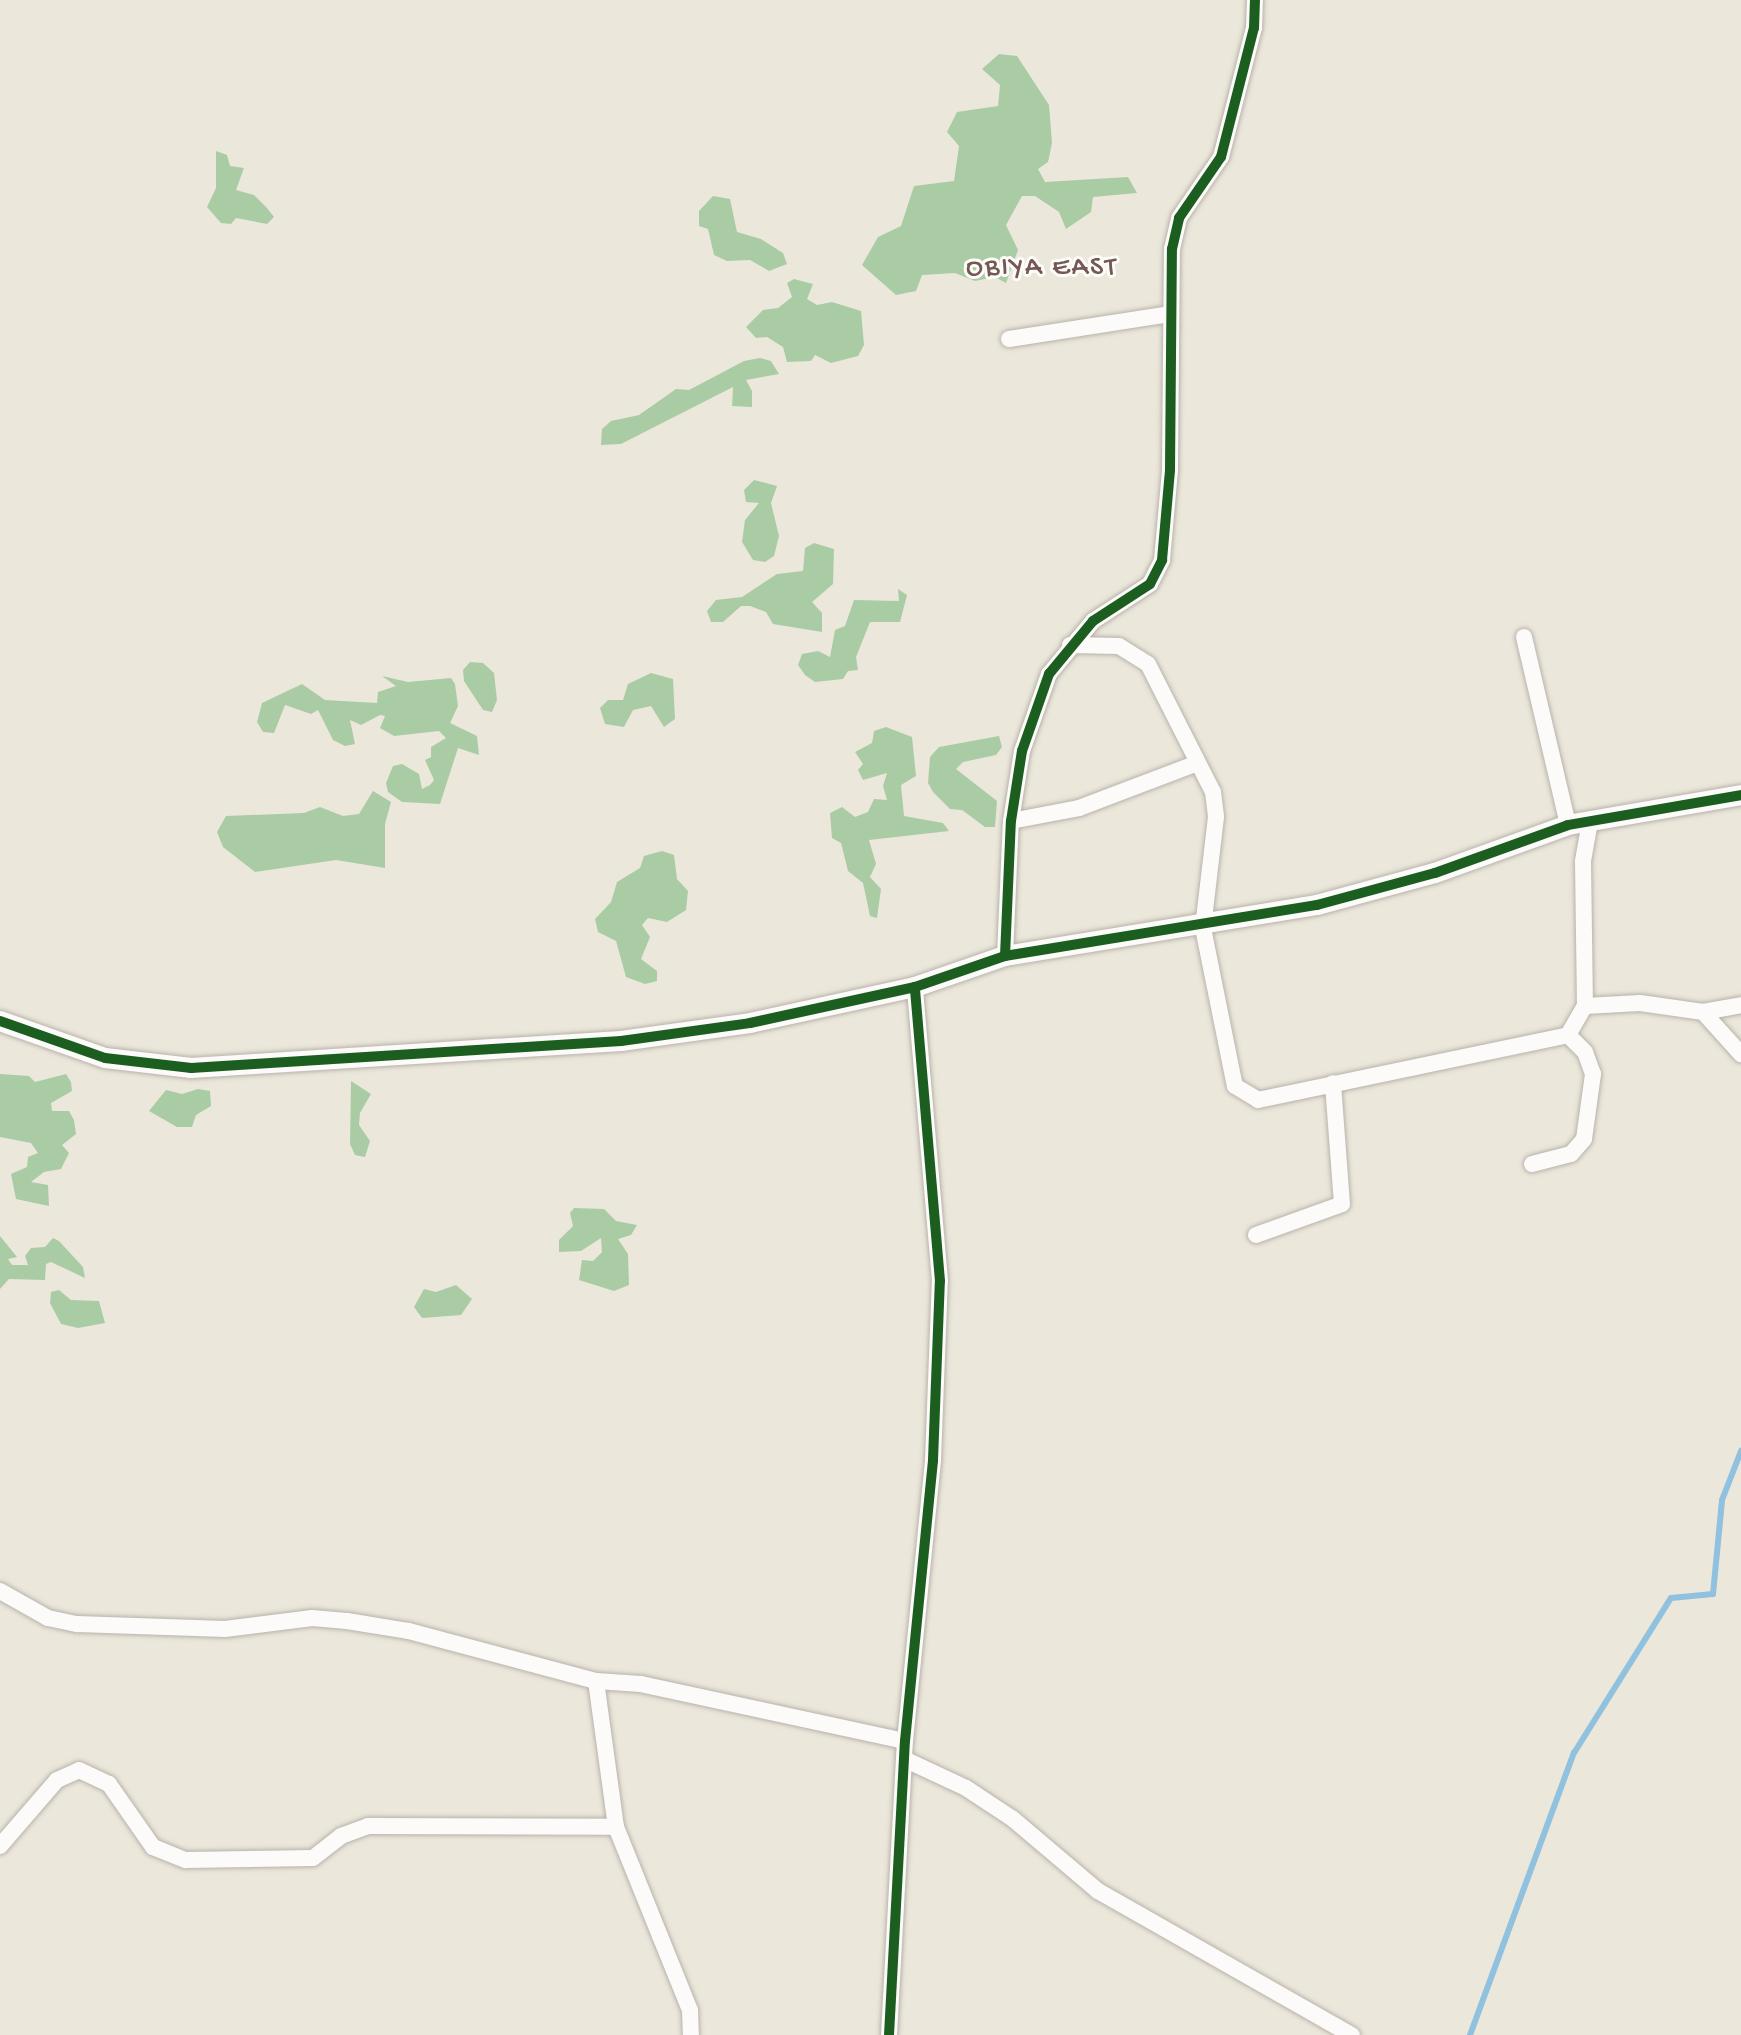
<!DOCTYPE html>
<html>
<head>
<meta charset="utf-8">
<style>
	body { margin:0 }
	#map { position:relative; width:1741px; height:2035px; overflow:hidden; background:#ece7db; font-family:"Gochi Hand",sans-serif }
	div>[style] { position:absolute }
	.forest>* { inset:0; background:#aacca4 }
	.stream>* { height:6px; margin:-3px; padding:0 3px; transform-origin:3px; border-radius:3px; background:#90c1de }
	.roads { filter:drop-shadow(0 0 2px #b8b3ab) drop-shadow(0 0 2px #b8b3ab) }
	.minor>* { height:16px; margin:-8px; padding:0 8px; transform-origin:8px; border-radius:8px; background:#fcfbfa }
	.tertiary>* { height:20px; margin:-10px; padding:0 10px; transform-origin:10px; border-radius:10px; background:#fcfbfa }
	.cycleway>* { height:10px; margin:-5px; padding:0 5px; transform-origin:5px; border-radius:5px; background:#1b5e20 }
	span { translate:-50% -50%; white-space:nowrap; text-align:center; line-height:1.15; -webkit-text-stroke:6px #fdfcf7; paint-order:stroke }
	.quarter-label { font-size:28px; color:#755755; letter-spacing:2px }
</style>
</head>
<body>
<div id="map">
	<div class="forest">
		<i style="clip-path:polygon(999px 54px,1017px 56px,1049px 105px,1052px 143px,1048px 162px,1038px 169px,1045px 182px,1128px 177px,1137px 193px,1093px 197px,1091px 212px,1066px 229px,1059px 212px,1035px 196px,1022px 196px,1006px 225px,1018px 250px,1006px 283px,995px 277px,975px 281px,955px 273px,922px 275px,916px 291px,896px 295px,862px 265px,878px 237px,901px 226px,914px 186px,954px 181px,959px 146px,947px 132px,957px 112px,998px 106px,1000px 85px,982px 69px)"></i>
		<i style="clip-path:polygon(216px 151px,227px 155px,230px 166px,244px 168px,236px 190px,254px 195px,267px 208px,274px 217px,267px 224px,236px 218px,231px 224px,221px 223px,207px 207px,216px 188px)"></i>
		<i style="clip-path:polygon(713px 196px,730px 199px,737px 232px,761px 239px,783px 253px,787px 264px,769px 271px,750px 260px,727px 261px,714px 255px,708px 229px,699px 226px,699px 211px)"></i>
		<i style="clip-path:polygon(794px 279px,813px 284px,807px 299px,817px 305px,832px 302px,861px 311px,864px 345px,858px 356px,831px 363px,815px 355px,811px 361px,787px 362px,783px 347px,767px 337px,756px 338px,746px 327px,763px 310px,778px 308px,792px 297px,787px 283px)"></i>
		<i style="clip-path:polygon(760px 358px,771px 361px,779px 374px,746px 380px,752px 391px,752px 407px,732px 406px,733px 387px,621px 444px,601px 445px,602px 429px,611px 421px,639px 415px,676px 389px,689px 390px,744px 361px)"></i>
		<i style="clip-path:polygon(754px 480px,777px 486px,771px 503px,779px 536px,774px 556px,765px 562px,753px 560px,742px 542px,745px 520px,759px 503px,746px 502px,744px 490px)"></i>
		<i style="clip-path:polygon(814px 543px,834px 549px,833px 584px,812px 602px,822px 613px,822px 632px,773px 624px,766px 612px,750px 606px,741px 606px,723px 622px,711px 622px,707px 611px,716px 600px,742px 597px,777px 574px,803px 571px,805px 548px)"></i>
		<i style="clip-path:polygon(898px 589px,907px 595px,900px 622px,870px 622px,856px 657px,858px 670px,848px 671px,843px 679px,815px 682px,805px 675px,798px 665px,802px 654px,818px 651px,830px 657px,835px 630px,845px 626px,854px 600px,899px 601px)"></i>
		<i style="clip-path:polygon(470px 662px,483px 663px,494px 673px,497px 700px,492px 712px,483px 710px,464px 681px,463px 670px)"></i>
		<i style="clip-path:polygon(651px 673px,673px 679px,675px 719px,664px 727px,651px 706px,633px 710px,624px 727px,605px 724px,600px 708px,608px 700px,623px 700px,628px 684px)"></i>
		<i style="clip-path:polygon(382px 676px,408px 682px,451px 678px,455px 684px,458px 706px,450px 723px,477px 736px,479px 755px,458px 748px,440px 804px,402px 802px,388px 792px,386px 783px,393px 766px,402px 764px,419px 774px,422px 789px,430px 785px,434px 780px,425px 760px,431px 757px,431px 747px,446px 738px,439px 731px,394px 736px,380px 728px,385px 716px,380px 715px,361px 725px,350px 720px,355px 744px,345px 746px,333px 740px,318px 710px,311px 714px,285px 705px,274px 733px,263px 732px,257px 722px,262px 703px,302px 684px,325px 700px,377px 703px,378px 692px,396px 686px)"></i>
		<i style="clip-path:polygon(886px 727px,912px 737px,916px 776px,901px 785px,904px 816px,943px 823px,949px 831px,869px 840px,876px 864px,870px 877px,881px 889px,877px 918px,870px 916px,863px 883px,848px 871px,841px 843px,832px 838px,830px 813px,842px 807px,855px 817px,868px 812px,874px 799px,887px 800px,883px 786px,887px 773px,863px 780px,858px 770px,863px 764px,855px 752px,872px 743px,874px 731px)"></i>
		<i style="clip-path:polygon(999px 736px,1002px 747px,996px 755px,963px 762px,956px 769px,997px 801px,995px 827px,985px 827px,962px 810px,950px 809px,933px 792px,928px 783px,930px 757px,939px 747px)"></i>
		<i style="clip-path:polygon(373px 791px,391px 802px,385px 824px,385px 868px,336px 860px,255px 872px,223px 847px,217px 832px,226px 816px,304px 813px,320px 807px,343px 816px,359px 814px)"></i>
		<i style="clip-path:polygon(662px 851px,674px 855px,677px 879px,688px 891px,686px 910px,667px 922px,648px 918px,642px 925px,650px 937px,641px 959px,657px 971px,657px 981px,645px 984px,626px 977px,616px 941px,598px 932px,595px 919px,611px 902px,617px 882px,640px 868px,644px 856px)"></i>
		<i style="clip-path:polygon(0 1074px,29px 1076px,35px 1082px,66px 1074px,71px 1082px,72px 1091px,51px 1103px,52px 1111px,69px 1111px,74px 1120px,76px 1134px,62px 1145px,69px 1153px,61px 1169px,44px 1172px,31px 1182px,48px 1185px,49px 1206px,16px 1199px,11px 1174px,27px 1167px,28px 1157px,38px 1153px,31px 1143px,0 1137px)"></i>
		<i style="clip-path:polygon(351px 1081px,371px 1094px,360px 1113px,359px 1125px,370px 1141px,365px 1157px,355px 1155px,350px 1144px)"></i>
		<i style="clip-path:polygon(198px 1089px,210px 1091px,211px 1106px,196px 1115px,192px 1127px,177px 1127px,149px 1111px,166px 1090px,182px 1094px)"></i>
		<i style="clip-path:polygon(574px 1208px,604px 1209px,616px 1221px,637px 1225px,631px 1235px,618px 1239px,628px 1254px,629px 1285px,614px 1291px,579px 1280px,582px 1260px,593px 1261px,602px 1252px,601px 1238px,581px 1251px,559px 1252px,559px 1240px,573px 1226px,570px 1213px)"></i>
		<i style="clip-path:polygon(0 1236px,17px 1257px,8px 1259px,12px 1265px,28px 1265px,25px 1256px,31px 1248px,45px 1247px,53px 1238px,59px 1241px,83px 1267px,85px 1278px,51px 1262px,46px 1264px,45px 1280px,9px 1279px,0 1289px)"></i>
		<i style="clip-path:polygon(456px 1285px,472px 1299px,461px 1315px,422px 1318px,414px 1307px,424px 1289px,436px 1292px)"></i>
		<i style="clip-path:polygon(59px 1290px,71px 1300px,99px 1301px,105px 1323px,78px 1328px,61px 1324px,50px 1303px,51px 1292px)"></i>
	</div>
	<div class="stream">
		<i style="left:1470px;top:2035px;width:301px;rotate:-69.8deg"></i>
		<i style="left:1574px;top:1753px;width:183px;rotate:-58deg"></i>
		<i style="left:1671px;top:1598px;width:42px;rotate:-5.4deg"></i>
		<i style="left:1713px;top:1594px;width:94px;rotate:-84.5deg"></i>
		<i style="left:1722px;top:1500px;width:53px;rotate:-68.8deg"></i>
	</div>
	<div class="roads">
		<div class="minor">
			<i style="left:1009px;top:339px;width:164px;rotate:-8.8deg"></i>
			<i style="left:1524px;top:637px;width:193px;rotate:76.8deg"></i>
			<i style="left:1070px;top:645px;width:49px;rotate:1.2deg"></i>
			<i style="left:1119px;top:646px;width:34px;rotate:32deg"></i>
			<i style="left:1148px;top:664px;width:144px;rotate:63.1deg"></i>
			<i style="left:1213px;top:792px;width:25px;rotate:83deg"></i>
			<i style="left:1216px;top:817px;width:112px;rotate:96.7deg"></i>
			<i style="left:1203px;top:928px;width:161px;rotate:78.6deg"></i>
			<i style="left:1235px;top:1086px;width:27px;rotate:31deg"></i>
			<i style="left:1258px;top:1100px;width:317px;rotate:-11.8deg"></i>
			<i style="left:1568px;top:1035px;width:34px;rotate:-60deg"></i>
			<i style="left:1585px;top:1006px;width:145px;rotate:-90.8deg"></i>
			<i style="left:1583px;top:861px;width:40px;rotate:-80deg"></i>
			<i style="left:1011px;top:821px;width:69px;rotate:-10.8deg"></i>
			<i style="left:1079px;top:808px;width:124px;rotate:-20.8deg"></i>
			<i style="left:1005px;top:956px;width:135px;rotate:-87.5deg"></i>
			<i style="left:1011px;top:821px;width:71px;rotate:-81.1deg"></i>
			<i style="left:1022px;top:751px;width:82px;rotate:-70.7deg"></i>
			<i style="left:1049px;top:674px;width:69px;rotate:-50.3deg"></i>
			<i style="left:1093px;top:621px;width:68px;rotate:-33deg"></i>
			<i style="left:1150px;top:584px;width:27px;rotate:-63deg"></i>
			<i style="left:1162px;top:560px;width:90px;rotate:-84.9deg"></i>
			<i style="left:1170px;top:470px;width:221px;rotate:-89.5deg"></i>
			<i style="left:1172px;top:249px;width:32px;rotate:-77deg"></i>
			<i style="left:1179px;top:218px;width:74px;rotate:-55.5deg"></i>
			<i style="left:1221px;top:157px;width:133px;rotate:-75.7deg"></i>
			<i style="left:1254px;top:28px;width:28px;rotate:-88deg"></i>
			<i style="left:1585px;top:1006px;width:55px;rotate:-3.1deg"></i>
			<i style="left:1640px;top:1003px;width:64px;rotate:8.1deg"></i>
			<i style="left:1703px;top:1012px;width:39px;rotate:-10deg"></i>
			<i style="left:1703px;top:1012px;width:57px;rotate:47.9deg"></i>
			<i style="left:1532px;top:1164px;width:40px;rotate:-14.4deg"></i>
			<i style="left:1571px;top:1154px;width:20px;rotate:-49deg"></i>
			<i style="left:1584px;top:1139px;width:66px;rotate:-82.1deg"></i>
			<i style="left:1593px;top:1074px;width:23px;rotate:-110deg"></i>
			<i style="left:1585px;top:1052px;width:24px;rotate:-135deg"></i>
			<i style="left:1256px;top:1235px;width:91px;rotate:-19.8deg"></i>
			<i style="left:1342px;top:1204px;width:121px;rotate:-94.3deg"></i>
			<i style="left:0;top:1591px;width:55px;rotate:29.4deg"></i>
			<i style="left:48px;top:1618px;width:30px;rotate:12deg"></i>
			<i style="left:77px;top:1624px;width:148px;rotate:1.9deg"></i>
			<i style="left:225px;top:1629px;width:88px;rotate:-7.2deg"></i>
			<i style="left:312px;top:1618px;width:35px;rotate:5deg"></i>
			<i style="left:347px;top:1621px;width:63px;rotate:9.2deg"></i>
			<i style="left:409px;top:1631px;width:194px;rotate:15deg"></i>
			<i style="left:596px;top:1681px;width:147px;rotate:82.2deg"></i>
			<i style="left:616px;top:1827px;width:197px;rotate:68deg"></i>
			<i style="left:690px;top:2010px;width:25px;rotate:88deg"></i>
			<i style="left:596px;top:1681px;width:45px;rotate:3.8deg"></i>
			<i style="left:641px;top:1684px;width:270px;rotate:12.2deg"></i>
			<i style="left:904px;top:1759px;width:68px;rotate:25.1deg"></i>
			<i style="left:966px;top:1788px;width:56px;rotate:33.4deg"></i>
			<i style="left:1013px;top:1819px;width:111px;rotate:40.3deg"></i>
			<i style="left:1098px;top:1891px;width:292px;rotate:29.6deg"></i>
			<i style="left:0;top:1846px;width:87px;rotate:-49.2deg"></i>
			<i style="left:57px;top:1780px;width:24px;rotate:-24deg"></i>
			<i style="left:79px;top:1770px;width:33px;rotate:25deg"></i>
			<i style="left:109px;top:1784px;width:77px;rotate:55.1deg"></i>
			<i style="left:153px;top:1847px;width:35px;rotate:22deg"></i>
			<i style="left:186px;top:1860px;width:127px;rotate:-0.9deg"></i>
			<i style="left:313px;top:1858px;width:36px;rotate:-38deg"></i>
			<i style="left:341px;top:1836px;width:29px;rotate:-20deg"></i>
			<i style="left:368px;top:1826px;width:248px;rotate:0.2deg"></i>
			<i style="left:889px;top:2035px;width:294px;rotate:-86.9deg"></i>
			<i style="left:905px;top:1741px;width:282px;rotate:-84.3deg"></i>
			<i style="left:933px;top:1460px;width:179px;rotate:-87.8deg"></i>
			<i style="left:940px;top:1281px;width:295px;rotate:-94.9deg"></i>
		</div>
		<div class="tertiary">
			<i style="left:0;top:1021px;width:111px;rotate:19.4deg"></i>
			<i style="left:105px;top:1058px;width:87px;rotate:6.6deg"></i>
			<i style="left:191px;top:1068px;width:431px;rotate:-3.6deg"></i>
			<i style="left:621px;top:1041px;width:130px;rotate:-7.9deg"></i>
			<i style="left:750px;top:1023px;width:169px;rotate:-12.3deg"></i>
			<i style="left:915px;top:987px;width:95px;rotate:-19deg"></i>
			<i style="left:1005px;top:956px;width:316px;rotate:-9.3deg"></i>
			<i style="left:1317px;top:905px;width:122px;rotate:-15.2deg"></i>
			<i style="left:1435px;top:873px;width:141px;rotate:-19.8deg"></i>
			<i style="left:1568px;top:825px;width:176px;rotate:-9.8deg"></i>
		</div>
	</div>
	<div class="cycleway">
		<i style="left:1005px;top:956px;width:135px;rotate:-87.5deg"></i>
		<i style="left:1011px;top:821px;width:71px;rotate:-81.1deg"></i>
		<i style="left:1022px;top:751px;width:82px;rotate:-70.7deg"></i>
		<i style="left:1049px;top:674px;width:69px;rotate:-50.3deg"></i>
		<i style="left:1093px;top:621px;width:68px;rotate:-33deg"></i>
		<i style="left:1150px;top:584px;width:27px;rotate:-63deg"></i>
		<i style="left:1162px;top:560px;width:90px;rotate:-84.9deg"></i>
		<i style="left:1170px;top:470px;width:221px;rotate:-89.5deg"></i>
		<i style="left:1172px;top:249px;width:32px;rotate:-77deg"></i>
		<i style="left:1179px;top:218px;width:74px;rotate:-55.5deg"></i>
		<i style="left:1221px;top:157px;width:133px;rotate:-75.7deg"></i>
		<i style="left:1254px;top:28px;width:28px;rotate:-88deg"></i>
		<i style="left:0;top:1021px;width:111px;rotate:19.4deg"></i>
		<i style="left:105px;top:1058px;width:87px;rotate:6.6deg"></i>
		<i style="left:191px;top:1068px;width:431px;rotate:-3.6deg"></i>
		<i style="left:621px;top:1041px;width:130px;rotate:-7.9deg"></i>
		<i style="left:750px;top:1023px;width:169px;rotate:-12.3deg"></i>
		<i style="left:915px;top:987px;width:95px;rotate:-19deg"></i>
		<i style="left:1005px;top:956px;width:316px;rotate:-9.3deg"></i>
		<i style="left:1317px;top:905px;width:122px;rotate:-15.2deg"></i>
		<i style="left:1435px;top:873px;width:141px;rotate:-19.8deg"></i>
		<i style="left:1568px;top:825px;width:176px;rotate:-9.8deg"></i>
		<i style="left:889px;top:2035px;width:294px;rotate:-86.9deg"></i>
		<i style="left:905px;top:1741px;width:282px;rotate:-84.3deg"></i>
		<i style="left:933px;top:1460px;width:179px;rotate:-87.8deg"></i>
		<i style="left:940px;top:1281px;width:295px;rotate:-94.9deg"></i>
	</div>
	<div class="quarter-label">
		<span style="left:1042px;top:269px">OBIYA EAST</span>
	</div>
</div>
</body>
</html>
